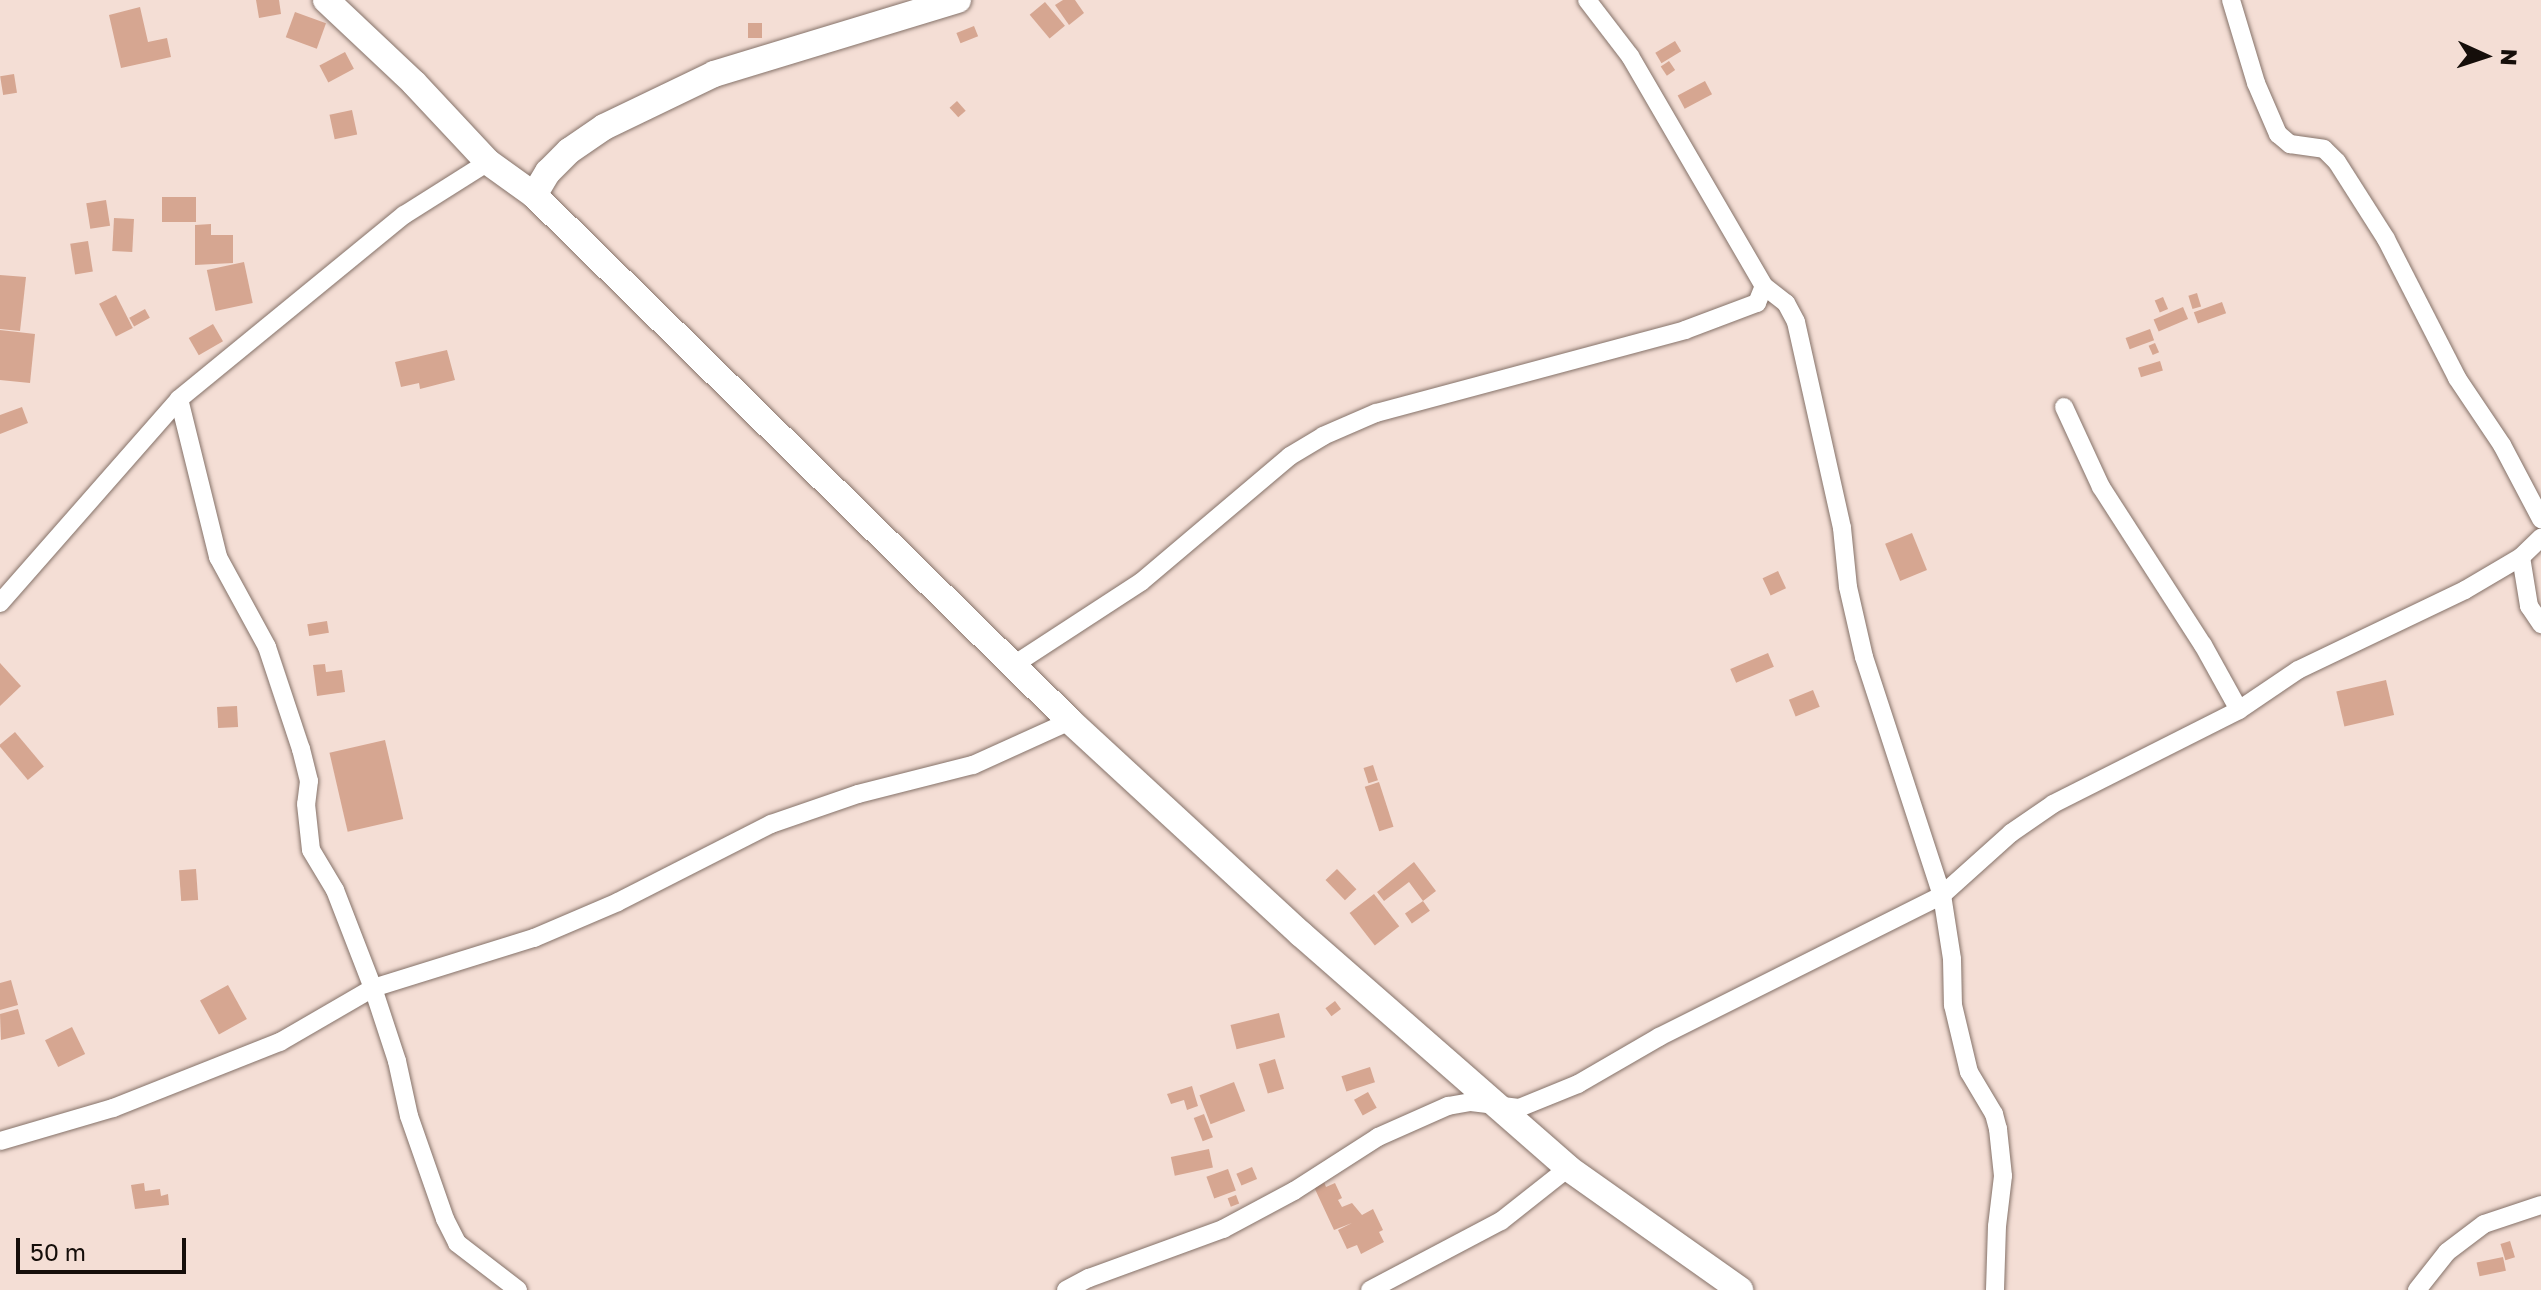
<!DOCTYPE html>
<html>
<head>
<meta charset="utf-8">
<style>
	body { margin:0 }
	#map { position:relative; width:2541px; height:1290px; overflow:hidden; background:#f4ded5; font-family:"Golos Text",sans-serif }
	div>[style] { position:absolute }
	.building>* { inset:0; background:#d6a691; transform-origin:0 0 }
	.roads { filter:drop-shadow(0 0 2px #857269) drop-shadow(0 0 2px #857269) }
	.street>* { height:18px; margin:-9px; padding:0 9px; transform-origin:9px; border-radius:9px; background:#fff }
	.secondary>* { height:26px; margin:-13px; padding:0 13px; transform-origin:13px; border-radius:13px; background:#fff }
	span { translate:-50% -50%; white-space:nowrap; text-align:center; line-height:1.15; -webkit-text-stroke:8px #f4ded5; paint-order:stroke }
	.north { position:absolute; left:2445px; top:16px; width:80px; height:80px; -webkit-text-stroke:6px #f4ded5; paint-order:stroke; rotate:93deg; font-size:22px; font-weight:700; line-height:32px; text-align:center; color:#150e0a }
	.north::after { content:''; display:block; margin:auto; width:28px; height:36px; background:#150e0a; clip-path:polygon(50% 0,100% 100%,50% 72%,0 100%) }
	.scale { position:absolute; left:16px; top:1238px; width:170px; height:36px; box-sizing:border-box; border:4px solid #150e0a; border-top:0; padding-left:10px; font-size:24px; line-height:28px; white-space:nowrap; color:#150e0a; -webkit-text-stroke:6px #f4ded5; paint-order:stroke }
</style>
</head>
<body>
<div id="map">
	<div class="building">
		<i style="clip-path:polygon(256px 0,279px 0,281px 14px,259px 18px)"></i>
		<i style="clip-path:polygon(1063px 0,1075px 0,1084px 13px,1069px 25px,1055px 5px)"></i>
		<i style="left:1045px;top:2px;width:31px;height:20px;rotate:50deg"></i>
		<i style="clip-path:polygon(140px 7px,148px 42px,167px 38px,171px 57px,121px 68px,109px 15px)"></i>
		<i style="left:295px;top:12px;width:33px;height:27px;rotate:20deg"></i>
		<i style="left:748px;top:23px;width:14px;height:15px"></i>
		<i style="left:974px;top:26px;width:11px;height:19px;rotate:68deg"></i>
		<i style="left:1675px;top:41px;width:12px;height:23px;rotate:59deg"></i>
		<i style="left:345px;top:52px;width:19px;height:29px;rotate:62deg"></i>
		<i style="left:1669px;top:61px;width:11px;height:10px;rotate:56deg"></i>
		<i style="left:14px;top:74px;width:19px;height:14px;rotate:81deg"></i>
		<i style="left:1705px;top:81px;width:15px;height:31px;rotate:62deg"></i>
		<i style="left:957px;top:101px;width:13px;height:10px;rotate:48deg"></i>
		<i style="left:352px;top:110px;width:25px;height:23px;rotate:78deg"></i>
		<i style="left:162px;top:197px;width:34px;height:25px"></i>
		<i style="left:106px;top:200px;width:26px;height:20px;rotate:81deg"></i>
		<i style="left:114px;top:218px;width:20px;height:33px;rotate:3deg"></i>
		<i style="clip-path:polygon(211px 224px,211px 235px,233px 235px,233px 263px,195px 265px,195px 225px)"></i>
		<i style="left:88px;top:241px;width:31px;height:18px;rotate:81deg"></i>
		<i style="left:244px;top:262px;width:42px;height:38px;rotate:78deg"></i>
		<i style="clip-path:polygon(0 275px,26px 277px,20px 331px,0 329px)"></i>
		<i style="left:2197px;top:293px;width:14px;height:9px;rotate:73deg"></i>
		<i style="left:116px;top:295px;width:37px;height:19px;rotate:63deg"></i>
		<i style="left:2163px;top:297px;width:13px;height:9px;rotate:67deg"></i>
		<i style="left:2222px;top:302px;width:12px;height:30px;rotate:70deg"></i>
		<i style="left:2183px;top:307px;width:13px;height:32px;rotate:67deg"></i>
		<i style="left:145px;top:309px;width:10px;height:18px;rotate:61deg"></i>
		<i style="left:213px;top:324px;width:20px;height:28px;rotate:60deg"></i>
		<i style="left:2150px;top:329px;width:12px;height:26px;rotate:70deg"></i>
		<i style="clip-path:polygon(0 330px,35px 334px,30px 383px,0 380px)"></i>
		<i style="left:2155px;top:343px;width:10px;height:7px;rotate:66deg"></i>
		<i style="clip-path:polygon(447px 350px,455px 380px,420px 389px,419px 383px,401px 387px,395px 362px)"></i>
		<i style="left:2160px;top:361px;width:10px;height:23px;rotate:73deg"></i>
		<i style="clip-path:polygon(22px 407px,28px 423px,0 434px,0 415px)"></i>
		<i style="left:1912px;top:533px;width:40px;height:29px;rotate:68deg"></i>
		<i style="left:1778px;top:571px;width:19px;height:17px;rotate:65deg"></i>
		<i style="left:327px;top:621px;width:12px;height:20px;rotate:81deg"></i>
		<i style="left:1768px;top:653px;width:15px;height:41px;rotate:67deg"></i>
		<i style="clip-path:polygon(0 663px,21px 686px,0 706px)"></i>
		<i style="clip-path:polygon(325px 664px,326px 672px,342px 670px,345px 692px,317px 696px,313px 665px)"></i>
		<i style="left:2386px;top:680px;width:36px;height:51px;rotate:77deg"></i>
		<i style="left:1813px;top:690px;width:18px;height:26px;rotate:68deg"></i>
		<i style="left:237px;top:706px;width:21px;height:20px;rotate:87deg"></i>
		<i style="left:15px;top:732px;width:45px;height:21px;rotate:50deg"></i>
		<i style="left:385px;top:740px;width:81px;height:57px;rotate:77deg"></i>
		<i style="left:1373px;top:765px;width:16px;height:10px;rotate:72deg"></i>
		<i style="left:1379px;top:782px;width:47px;height:15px;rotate:72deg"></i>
		<i style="clip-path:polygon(1414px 862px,1436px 891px,1423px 901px,1409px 882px,1384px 901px,1377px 892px)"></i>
		<i style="left:196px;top:869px;width:31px;height:17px;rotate:86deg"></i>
		<i style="left:1337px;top:869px;width:28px;height:16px;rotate:46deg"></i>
		<i style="left:1374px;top:894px;width:41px;height:31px;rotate:52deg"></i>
		<i style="left:1423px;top:901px;width:12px;height:22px;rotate:55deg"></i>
		<i style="clip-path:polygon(11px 980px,18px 1005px,0 1010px,0 983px)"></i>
		<i style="left:228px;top:985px;width:39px;height:32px;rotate:61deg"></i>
		<i style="left:1335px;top:1001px;width:10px;height:12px;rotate:53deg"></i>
		<i style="clip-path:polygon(18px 1009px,25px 1034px,1px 1040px,0 1014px)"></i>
		<i style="left:1279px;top:1013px;width:25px;height:50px;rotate:76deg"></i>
		<i style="left:72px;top:1027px;width:30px;height:30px;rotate:64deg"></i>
		<i style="left:1275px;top:1059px;width:31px;height:17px;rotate:73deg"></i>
		<i style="left:1370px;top:1067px;width:16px;height:30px;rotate:72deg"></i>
		<i style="left:1234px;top:1082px;width:31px;height:37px;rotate:69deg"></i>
		<i style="clip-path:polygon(1192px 1086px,1198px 1106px,1187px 1110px,1184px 1100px,1171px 1104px,1167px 1094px)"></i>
		<i style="left:1368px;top:1092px;width:18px;height:16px;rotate:61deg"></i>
		<i style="left:1204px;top:1114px;width:25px;height:11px;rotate:69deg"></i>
		<i style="left:1209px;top:1149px;width:19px;height:39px;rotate:78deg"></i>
		<i style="left:1252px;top:1167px;width:13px;height:17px;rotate:67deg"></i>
		<i style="left:1228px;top:1169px;width:23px;height:23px;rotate:70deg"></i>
		<i style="clip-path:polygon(1324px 1182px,1326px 1187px,1335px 1183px,1342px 1198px,1338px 1200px,1342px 1207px,1352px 1203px,1362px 1215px,1373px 1209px,1383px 1230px,1379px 1232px,1384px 1242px,1361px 1254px,1357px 1245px,1347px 1249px,1338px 1230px,1352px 1223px,1334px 1230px,1314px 1187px)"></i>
		<i style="clip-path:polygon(144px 1183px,145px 1191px,160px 1189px,161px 1196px,168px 1194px,169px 1205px,135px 1209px,131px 1185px)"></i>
		<i style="left:1236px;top:1195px;width:9px;height:9px;rotate:69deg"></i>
		<i style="left:2510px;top:1241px;width:17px;height:10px;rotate:73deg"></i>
		<i style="left:2503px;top:1257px;width:14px;height:27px;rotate:78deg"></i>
	</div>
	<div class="roads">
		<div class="street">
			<i style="left:1587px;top:0;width:71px;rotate:52.5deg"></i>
			<i style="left:1630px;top:56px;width:266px;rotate:59.8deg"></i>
			<i style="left:1764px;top:286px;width:28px;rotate:38deg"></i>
			<i style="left:1786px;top:303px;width:21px;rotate:62deg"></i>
			<i style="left:1796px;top:322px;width:211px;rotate:77.4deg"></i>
			<i style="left:1842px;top:528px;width:59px;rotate:84.2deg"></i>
			<i style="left:1848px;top:587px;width:72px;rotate:77.1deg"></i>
			<i style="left:1864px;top:657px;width:250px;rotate:71.9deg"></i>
			<i style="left:1942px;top:895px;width:65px;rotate:81.1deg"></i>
			<i style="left:1952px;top:959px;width:46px;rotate:88.8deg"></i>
			<i style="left:1953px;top:1005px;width:69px;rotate:76.6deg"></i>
			<i style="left:1969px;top:1072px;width:49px;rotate:59.2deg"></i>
			<i style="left:1994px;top:1114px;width:16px;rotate:75deg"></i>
			<i style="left:1998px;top:1129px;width:47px;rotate:83.9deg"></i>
			<i style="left:2003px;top:1176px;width:50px;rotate:96.8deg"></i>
			<i style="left:1997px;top:1226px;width:64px;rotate:91.8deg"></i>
			<i style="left:2231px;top:0;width:87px;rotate:73.2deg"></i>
			<i style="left:2256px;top:83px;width:56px;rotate:66.7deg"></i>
			<i style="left:2278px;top:134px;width:16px;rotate:40deg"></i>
			<i style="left:2290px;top:144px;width:34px;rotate:8deg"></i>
			<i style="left:2324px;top:149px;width:18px;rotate:45deg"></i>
			<i style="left:2337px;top:162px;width:91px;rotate:57.5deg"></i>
			<i style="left:2386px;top:239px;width:156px;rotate:62.9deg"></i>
			<i style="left:2457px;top:378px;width:81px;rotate:56.1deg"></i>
			<i style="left:2502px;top:445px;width:84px;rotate:62.2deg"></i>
			<i style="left:179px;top:399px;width:163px;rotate:76.1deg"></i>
			<i style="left:218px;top:557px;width:102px;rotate:61.4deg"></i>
			<i style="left:267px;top:647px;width:108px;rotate:71.6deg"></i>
			<i style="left:301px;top:749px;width:33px;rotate:76deg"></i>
			<i style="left:309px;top:781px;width:23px;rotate:97deg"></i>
			<i style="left:306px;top:804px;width:46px;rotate:83.8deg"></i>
			<i style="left:311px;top:850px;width:47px;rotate:59deg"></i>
			<i style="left:335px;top:890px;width:105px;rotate:68.8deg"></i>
			<i style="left:373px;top:988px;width:77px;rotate:71.8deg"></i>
			<i style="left:397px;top:1061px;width:56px;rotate:77.7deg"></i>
			<i style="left:409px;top:1116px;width:109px;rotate:70.7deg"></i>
			<i style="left:445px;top:1219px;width:27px;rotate:63deg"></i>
			<i style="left:457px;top:1243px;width:77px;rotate:37.6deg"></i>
			<i style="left:2064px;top:407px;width:88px;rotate:65.2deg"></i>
			<i style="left:2101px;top:487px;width:188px;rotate:57.2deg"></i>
			<i style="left:2203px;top:645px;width:74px;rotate:61deg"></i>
			<i style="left:2521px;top:557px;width:50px;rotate:80.7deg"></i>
			<i style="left:2529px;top:606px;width:22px;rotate:56deg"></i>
			<i style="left:0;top:603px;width:271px;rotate:-48.7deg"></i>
			<i style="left:179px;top:399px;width:291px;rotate:-39.3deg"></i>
			<i style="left:404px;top:215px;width:99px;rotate:-32.2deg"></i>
			<i style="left:1015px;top:664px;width:150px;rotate:-33.1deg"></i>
			<i style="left:1141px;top:582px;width:195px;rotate:-40.2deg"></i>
			<i style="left:1290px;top:456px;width:39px;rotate:-31deg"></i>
			<i style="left:1323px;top:436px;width:58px;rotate:-23.5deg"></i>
			<i style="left:1376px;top:413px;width:320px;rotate:-15deg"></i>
			<i style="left:1685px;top:330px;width:77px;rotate:-20.6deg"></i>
			<i style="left:1757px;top:303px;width:18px;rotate:-68deg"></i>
			<i style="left:0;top:1141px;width:118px;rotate:-16.3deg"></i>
			<i style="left:113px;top:1108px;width:180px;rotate:-21.6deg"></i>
			<i style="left:280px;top:1042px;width:108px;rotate:-30.1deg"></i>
			<i style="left:373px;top:988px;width:169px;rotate:-17.3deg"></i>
			<i style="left:534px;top:938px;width:91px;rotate:-23.2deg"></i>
			<i style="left:618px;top:902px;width:172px;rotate:-27deg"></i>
			<i style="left:771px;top:824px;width:92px;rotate:-19deg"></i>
			<i style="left:858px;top:794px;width:119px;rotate:-14.2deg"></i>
			<i style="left:973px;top:765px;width:107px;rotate:-24.4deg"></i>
			<i style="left:1066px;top:1290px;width:26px;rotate:-28deg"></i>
			<i style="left:1089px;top:1278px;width:143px;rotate:-20.1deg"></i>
			<i style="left:1223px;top:1229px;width:81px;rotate:-28.2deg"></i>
			<i style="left:1294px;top:1191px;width:100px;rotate:-32.7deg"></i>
			<i style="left:1378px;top:1137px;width:77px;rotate:-23.9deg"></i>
			<i style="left:1448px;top:1106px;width:23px;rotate:-10deg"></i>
			<i style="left:1471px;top:1102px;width:48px;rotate:7.1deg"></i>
			<i style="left:1519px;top:1108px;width:64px;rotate:-22.1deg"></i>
			<i style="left:1578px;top:1084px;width:94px;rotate:-30.1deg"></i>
			<i style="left:1659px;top:1037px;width:317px;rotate:-26.6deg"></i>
			<i style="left:1942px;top:895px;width:93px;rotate:-41.9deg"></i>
			<i style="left:2011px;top:833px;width:51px;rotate:-34.6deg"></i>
			<i style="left:2053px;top:804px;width:208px;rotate:-26.8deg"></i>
			<i style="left:2239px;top:710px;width:71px;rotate:-34.1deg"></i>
			<i style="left:2298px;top:670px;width:185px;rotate:-25.6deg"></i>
			<i style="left:2465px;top:590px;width:65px;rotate:-30.5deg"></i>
			<i style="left:2521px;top:557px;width:28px;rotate:-44deg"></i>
			<i style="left:1370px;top:1290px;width:148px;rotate:-27.8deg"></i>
			<i style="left:1501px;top:1221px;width:85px;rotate:-38.3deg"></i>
			<i style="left:2417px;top:1290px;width:48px;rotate:-51.7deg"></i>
			<i style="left:2447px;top:1252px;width:46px;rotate:-37.1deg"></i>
			<i style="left:2484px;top:1224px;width:60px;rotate:-18.4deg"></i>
		</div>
		<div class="secondary">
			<i style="left:326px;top:0;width:121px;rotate:43.3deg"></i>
			<i style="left:414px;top:83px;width:108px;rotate:46.9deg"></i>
			<i style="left:488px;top:162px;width:57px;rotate:35.7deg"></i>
			<i style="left:534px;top:195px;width:751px;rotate:44.46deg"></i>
			<i style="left:1070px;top:721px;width:314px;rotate:42.7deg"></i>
			<i style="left:1301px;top:934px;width:355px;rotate:41.2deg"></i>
			<i style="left:1568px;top:1168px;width:211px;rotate:35.3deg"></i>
			<i style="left:534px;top:195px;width:27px;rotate:-59deg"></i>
			<i style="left:548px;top:172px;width:30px;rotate:-45deg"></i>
			<i style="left:569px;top:151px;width:42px;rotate:-34.4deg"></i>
			<i style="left:604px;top:127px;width:122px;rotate:-25.7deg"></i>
			<i style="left:714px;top:74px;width:255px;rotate:-16.9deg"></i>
		</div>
	</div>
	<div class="north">N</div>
	<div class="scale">50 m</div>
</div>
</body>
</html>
